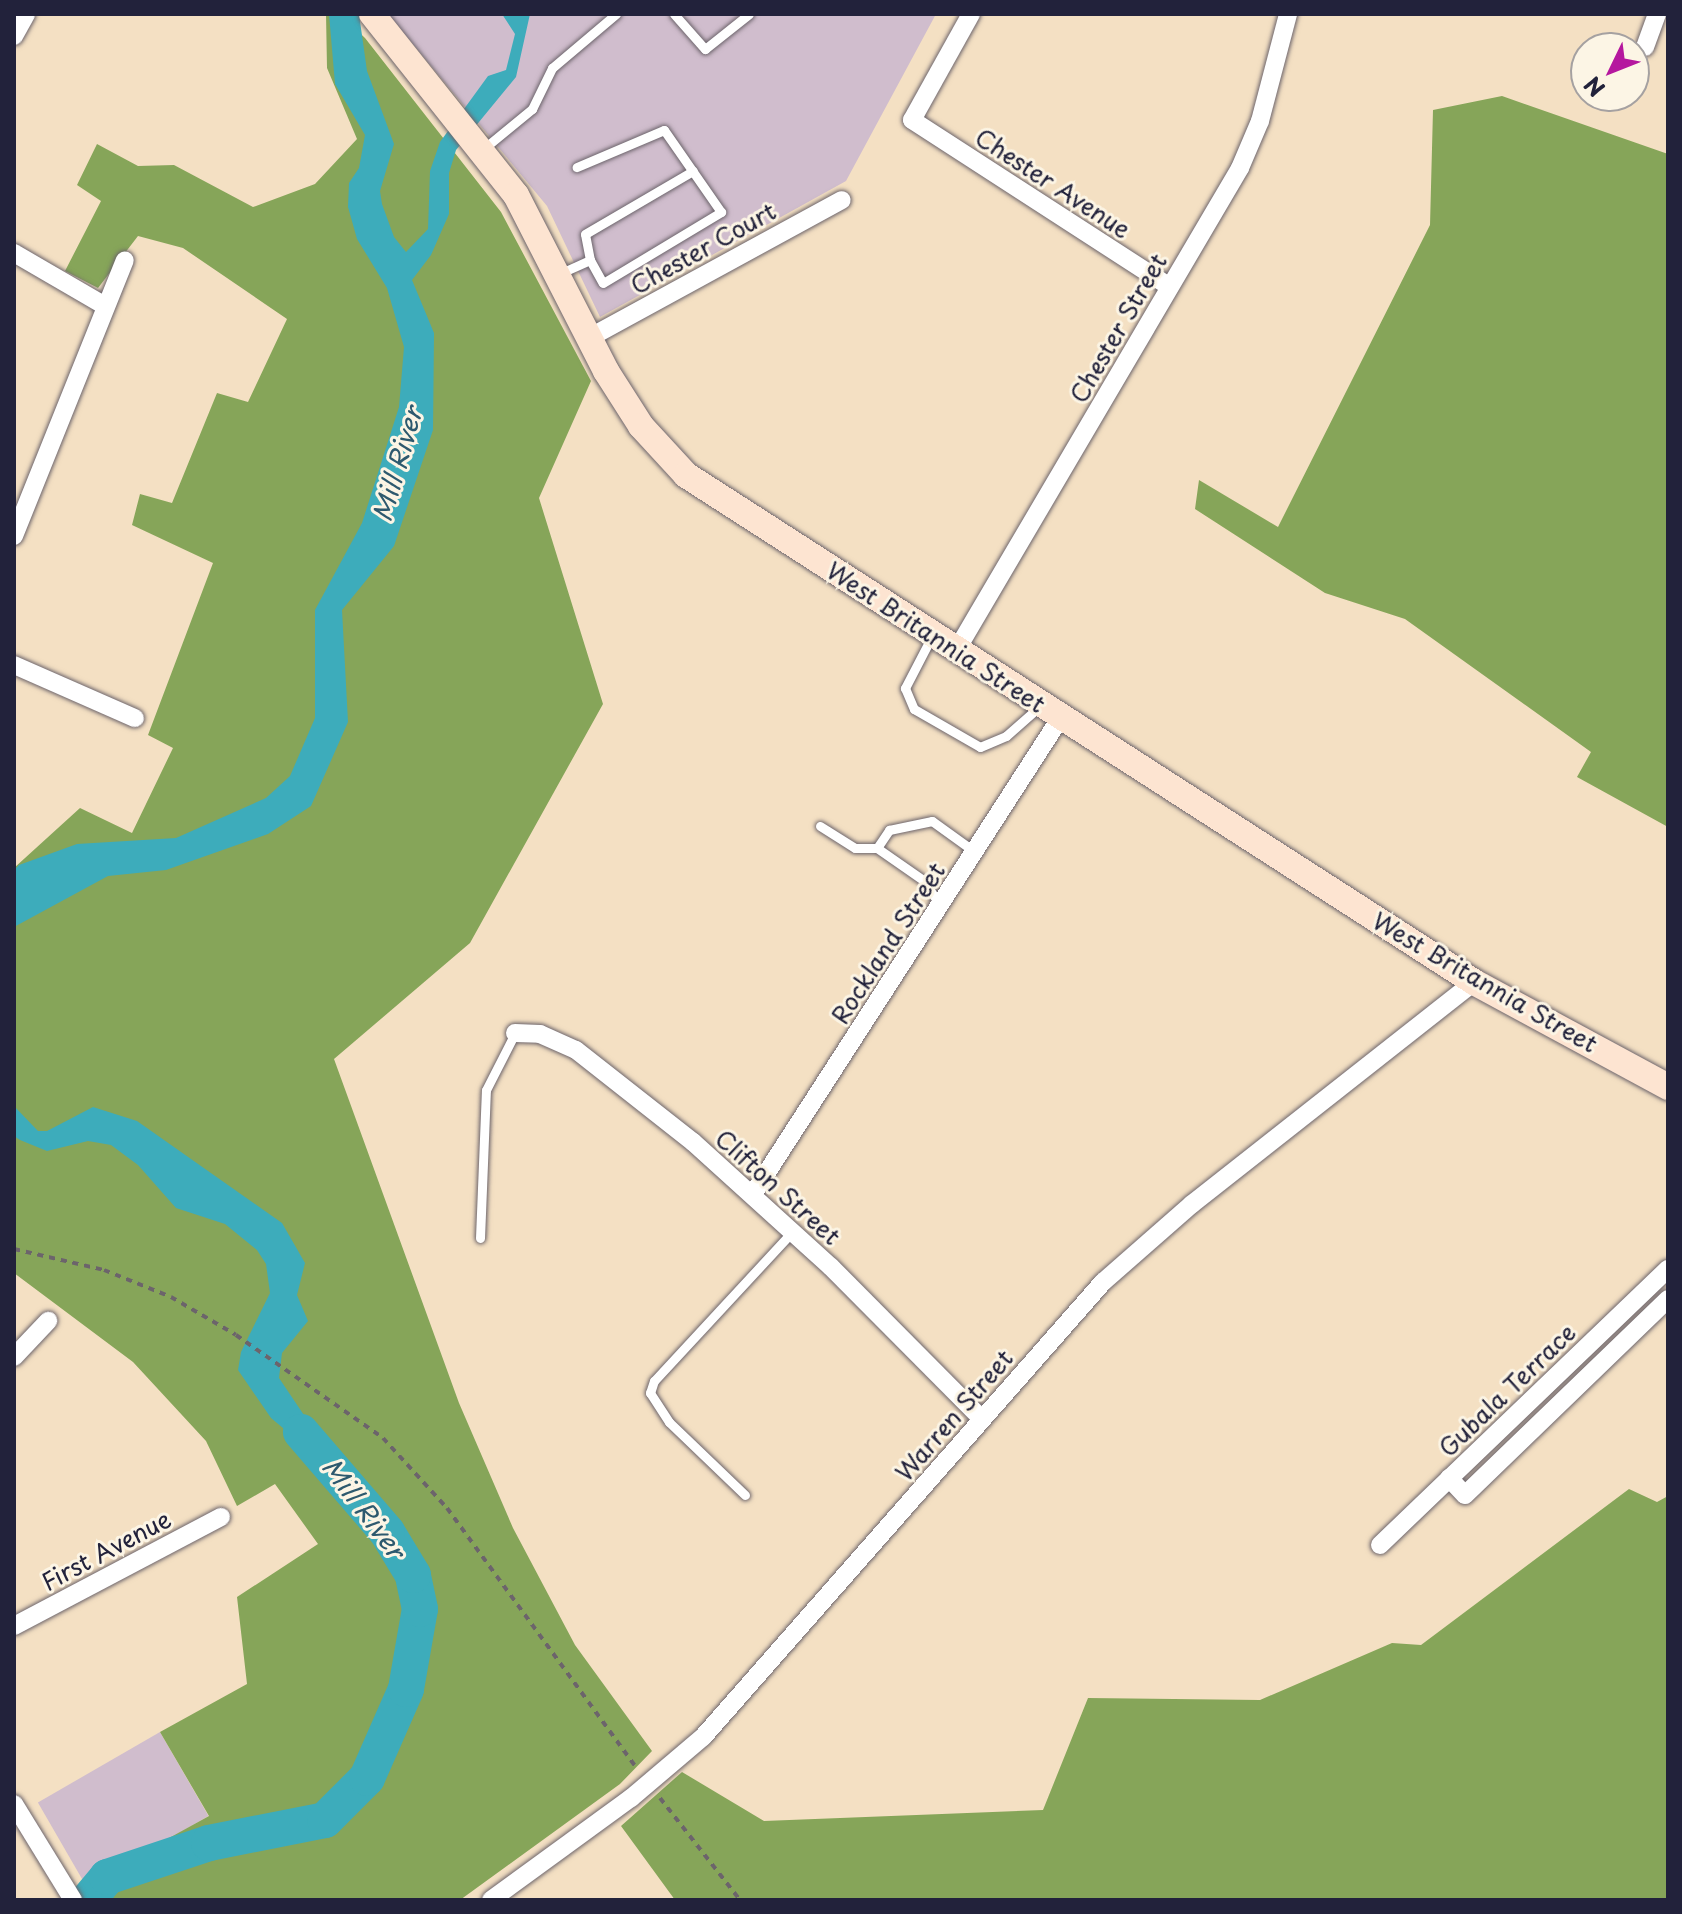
<!DOCTYPE html>
<html>
<head>
<meta charset="utf-8">
<style>
	body { margin:0 }
	#map { position:relative; width:1682px; height:1914px; overflow:hidden; background:#f4e0c3; font-family:"Playpen Sans",sans-serif }
	div>[style] { position:absolute }
	.industrial>* { inset:0; background:#d0bdcd; transform-origin:0 0 }
	.forest>* { inset:0; background:#86a559 }
	.water>* { inset:0; background:#3dacbb }
	.river>* { height:36px; margin:-18px; padding:0 18px; transform-origin:18px; border-radius:18px; background:#3dacbb }
	.path>* { height:4px; margin-top:-2px; transform-origin:0; background:repeating-linear-gradient(90deg,#6c646b 0 6px,transparent 0 12px) }
	.roads { filter:drop-shadow(0 0 2px #6c646b) drop-shadow(0 0 2px #6c646b) }
	.lane>* { height:9px; margin:-4.5px; padding:0 4.5px; transform-origin:4.5px; border-radius:4.5px; background:#fff }
	.street>* { height:18px; margin:-9px; padding:0 9px; transform-origin:9px; border-radius:9px; background:#fff }
	.secondary>* { height:26px; margin:-13px; padding:0 13px; transform-origin:13px; border-radius:13px; background:#fde4d1 }
	span { translate:-50% -50%; white-space:nowrap; text-align:center; line-height:1.15; -webkit-text-stroke:6px #fcf5e5; paint-order:stroke }
	.street-label { font-size:24px; color:#22223b }
	.water-label { font-size:26px; color:#2d596e; font-style:italic }
	.frame { position:absolute; inset:0; border:16px solid #22223b; pointer-events:none }
	.north { position:absolute; left:1570px; top:32px; width:80px; height:80px; box-sizing:border-box; background:#fcf5e5; border:2px solid #a5a1a1; border-radius:50%; rotate:227deg; font-size:22px; font-weight:700; line-height:32px; text-align:center; color:#22223b }
	.north::after { content:''; display:block; margin:auto; width:28px; height:36px; background:#b5179e; clip-path:polygon(50% 0,100% 100%,50% 72%,0 100%) }
</style>
</head>
<body>
<div id="map">
	<div class="industrial">
		<i style="clip-path:polygon(388px 14px,936px 14px,846px 181px,600px 317px,547px 206px)"></i>
		<i style="left:160px;top:1732px;width:97px;height:141px;rotate:60deg"></i>
	</div>
	<div class="forest">
		<i style="clip-path:polygon(326px 14px,340px 14px,365px 38px,501px 212px,591px 381px,539px 498px,603px 704px,470px 943px,334px 1059px,459px 1403px,513px 1528px,575px 1645px,652px 1751px,620px 1784px,460px 1900px,106px 1900px,91px 1881px,209px 1816px,160px 1732px,247px 1684px,237px 1597px,318px 1544px,275px 1484px,237px 1506px,206px 1441px,133px 1362px,14px 1273px,14px 868px,80px 808px,132px 833px,173px 748px,148px 735px,213px 563px,132px 525px,140px 494px,172px 503px,217px 393px,248px 402px,287px 319px,183px 248px,138px 236px,98px 288px,65px 271px,101px 201px,77px 185px,97px 144px,138px 166px,174px 165px,253px 207px,315px 184px,357px 139px,327px 68px)"></i>
		<i style="clip-path:polygon(1502px 96px,1668px 154px,1668px 827px,1577px 777px,1591px 752px,1405px 619px,1325px 593px,1195px 509px,1199px 480px,1278px 527px,1430px 225px,1433px 110px)"></i>
		<i style="clip-path:polygon(1629px 1489px,1657px 1502px,1668px 1496px,1668px 1900px,675px 1900px,621px 1826px,682px 1772px,764px 1821px,1043px 1810px,1088px 1698px,1260px 1700px,1392px 1643px,1421px 1645px)"></i>
	</div>
	<div class="water">
		<i style="clip-path:polygon(329px 14px,359px 14px,367px 71px,394px 144px,380px 191px,382px 204px,394px 237px,406px 252px,428px 229px,430px 171px,440px 142px,488px 76px,506px 70px,515px 34px,502px 14px,530px 14px,516px 77px,456px 150px,449px 173px,449px 214px,431px 255px,412px 280px,434px 333px,433px 430px,394px 546px,342px 610px,348px 722px,311px 806px,268px 834px,166px 870px,108px 876px,14px 927px,14px 870px,19px 865px,77px 844px,176px 838px,266px 798px,290px 776px,315px 718px,315px 610px,362px 523px,399px 407px,404px 347px,387px 288px,357px 239px,348px 207px,349px 183px,359px 168px,365px 135px,335px 84px)"></i>
		<i style="clip-path:polygon(14px 1106px,38px 1131px,47px 1131px,93px 1107px,137px 1121px,282px 1223px,305px 1263px,297px 1295px,308px 1321px,282px 1353px,279px 1378px,351px 1485px,271px 1418px,238px 1370px,241px 1352px,270px 1293px,266px 1264px,257px 1250px,225px 1224px,176px 1208px,138px 1165px,111px 1145px,88px 1141px,47px 1151px,20px 1140px,14px 1136px)"></i>
	</div>
	<div class="river">
		<i style="left:88px;top:1900px;width:30px;rotate:-50deg"></i>
		<i style="left:107px;top:1877px;width:108px;rotate:-18.4deg"></i>
		<i style="left:209px;top:1843px;width:118px;rotate:-11.2deg"></i>
		<i style="left:325px;top:1820px;width:59px;rotate:-45deg"></i>
		<i style="left:367px;top:1778px;width:97px;rotate:-66.3deg"></i>
		<i style="left:406px;top:1689px;width:81px;rotate:-80.1deg"></i>
		<i style="left:420px;top:1609px;width:35px;rotate:-102deg"></i>
		<i style="left:413px;top:1575px;width:50px;rotate:-121.2deg"></i>
		<i style="left:387px;top:1532px;width:132px;rotate:-130.7deg"></i>
	</div>
	<div class="path">
		<i style="left:14px;top:1249px;width:92px;rotate:13.1deg"></i>
		<i style="left:104px;top:1270px;width:72px;rotate:21.9deg"></i>
		<i style="left:171px;top:1297px;width:75px;rotate:30.3deg"></i>
		<i style="left:236px;top:1335px;width:179px;rotate:35deg"></i>
		<i style="left:383px;top:1438px;width:95px;rotate:47.6deg"></i>
		<i style="left:447px;top:1508px;width:323px;rotate:53.9deg"></i>
		<i style="left:660px;top:1798px;width:130px;rotate:51.9deg"></i>
	</div>
	<div class="roads">
		<div class="lane">
			<i style="left:674px;top:14px;width:47px;rotate:48.5deg"></i>
			<i style="left:705px;top:49px;width:56px;rotate:-38.5deg"></i>
			<i style="left:482px;top:150px;width:65px;rotate:-39.4deg"></i>
			<i style="left:532px;top:109px;width:46px;rotate:-64deg"></i>
			<i style="left:552px;top:68px;width:84px;rotate:-40.2deg"></i>
			<i style="left:590px;top:260px;width:26px;rotate:-101deg"></i>
			<i style="left:585px;top:234px;width:125px;rotate:-30.3deg"></i>
			<i style="left:561px;top:273px;width:32px;rotate:-24deg"></i>
			<i style="left:590px;top:260px;width:26px;rotate:61deg"></i>
			<i style="left:603px;top:283px;width:138px;rotate:-31deg"></i>
			<i style="left:721px;top:212px;width:100px;rotate:-124.8deg"></i>
			<i style="left:664px;top:130px;width:95px;rotate:157deg"></i>
			<i style="left:932px;top:636px;width:59px;rotate:117.4deg"></i>
			<i style="left:905px;top:688px;width:23px;rotate:67deg"></i>
			<i style="left:914px;top:709px;width:76px;rotate:29.9deg"></i>
			<i style="left:980px;top:747px;width:28px;rotate:-23deg"></i>
			<i style="left:1006px;top:736px;width:44px;rotate:-41.3deg"></i>
			<i style="left:820px;top:826px;width:41px;rotate:32.2deg"></i>
			<i style="left:855px;top:848px;width:22px"></i>
			<i style="left:940px;top:905px;width:30px;rotate:-124deg"></i>
			<i style="left:923px;top:880px;width:56px;rotate:-145.2deg"></i>
			<i style="left:877px;top:848px;width:22px;rotate:-56deg"></i>
			<i style="left:889px;top:830px;width:44px;rotate:-11.8deg"></i>
			<i style="left:932px;top:821px;width:53px;rotate:35.8deg"></i>
			<i style="left:480px;top:1238px;width:148px;rotate:-87.7deg"></i>
			<i style="left:486px;top:1090px;width:64px;rotate:-63deg"></i>
			<i style="left:745px;top:1495px;width:105px;rotate:-136.2deg"></i>
			<i style="left:669px;top:1422px;width:35px;rotate:-123deg"></i>
			<i style="left:650px;top:1393px;width:13px;rotate:-72deg"></i>
			<i style="left:654px;top:1381px;width:205px;rotate:-47.2deg"></i>
		</div>
		<div class="street">
			<i style="left:971px;top:14px;width:121px;rotate:119.1deg"></i>
			<i style="left:912px;top:120px;width:306px;rotate:32.9deg"></i>
			<i style="left:14px;top:36px;width:25px;rotate:-61deg"></i>
			<i style="left:1645px;top:47px;width:35px;rotate:-70deg"></i>
			<i style="left:14px;top:253px;width:105px;rotate:30.2deg"></i>
			<i style="left:587px;top:339px;width:290px;rotate:-28.6deg"></i>
			<i style="left:14px;top:536px;width:297px;rotate:-68.1deg"></i>
			<i style="left:956px;top:651px;width:560px;rotate:-59.54deg"></i>
			<i style="left:1240px;top:168px;width:51px;rotate:-66.9deg"></i>
			<i style="left:1260px;top:121px;width:111px;rotate:-75.3deg"></i>
			<i style="left:14px;top:665px;width:132px;rotate:23.7deg"></i>
			<i style="left:515px;top:1033px;width:25px;rotate:2deg"></i>
			<i style="left:540px;top:1034px;width:39px;rotate:24deg"></i>
			<i style="left:576px;top:1050px;width:149px;rotate:38.2deg"></i>
			<i style="left:693px;top:1142px;width:186px;rotate:42.2deg"></i>
			<i style="left:831px;top:1267px;width:214px;rotate:45.2deg"></i>
			<i style="left:753px;top:1194px;width:568px;rotate:-57.15deg"></i>
			<i style="left:14px;top:1357px;width:50px;rotate:-46.6deg"></i>
			<i style="left:1449px;top:1478px;width:23px;rotate:47deg"></i>
			<i style="left:1465px;top:1495px;width:282px;rotate:-44deg"></i>
			<i style="left:1380px;top:1545px;width:399px;rotate:-43.8deg"></i>
			<i style="left:14px;top:1626px;width:234px;rotate:-27.8deg"></i>
			<i style="left:14px;top:1804px;width:113px;rotate:58.4deg"></i>
			<i style="left:491px;top:1900px;width:173px;rotate:-36.1deg"></i>
			<i style="left:631px;top:1798px;width:94px;rotate:-40.3deg"></i>
			<i style="left:703px;top:1737px;width:606px;rotate:-48.68deg"></i>
			<i style="left:1103px;top:1282px;width:118px;rotate:-41.2deg"></i>
			<i style="left:1192px;top:1204px;width:359px;rotate:-38.2deg"></i>
		</div>
		<div class="secondary">
			<i style="left:372px;top:14px;width:231px;rotate:51.5deg"></i>
			<i style="left:516px;top:195px;width:198px;rotate:62.9deg"></i>
			<i style="left:606px;top:371px;width:65px;rotate:57.5deg"></i>
			<i style="left:641px;top:426px;width:67px;rotate:47.4deg"></i>
			<i style="left:686px;top:475px;width:937px;rotate:32.76deg"></i>
			<i style="left:1474px;top:982px;width:221px;rotate:28.4deg"></i>
		</div>
	</div>
	<div class="street-label">
		<span style="left:1053px;top:183px;rotate:33deg">Chester Avenue</span>
		<span style="left:703px;top:248px;rotate:-29deg">Chester Court</span>
		<span style="left:1118px;top:328px;rotate:-60deg">Chester Street</span>
		<span style="left:936px;top:637px;rotate:33deg">West Britannia Street</span>
		<span style="left:888px;top:943px;rotate:-57deg">Rockland Street</span>
		<span style="left:1485px;top:982px;rotate:30deg">West Britannia Street</span>
		<span style="left:778px;top:1187px;rotate:42deg">Clifton Street</span>
		<span style="left:1507px;top:1390px;rotate:-44deg">Gubala Terrace</span>
		<span style="left:954px;top:1415px;rotate:-49deg">Warren Street</span>
		<span style="left:106px;top:1550px;rotate:-28deg">First Avenue</span>
	</div>
	<div class="water-label">
		<span style="left:397px;top:464px;rotate:-74deg">Mill River</span>
		<span style="left:364px;top:1508px;rotate:53deg">Mill River</span>
	</div>
	<div class="frame"></div>
	<div class="north">N</div>
</div>
</body>
</html>
